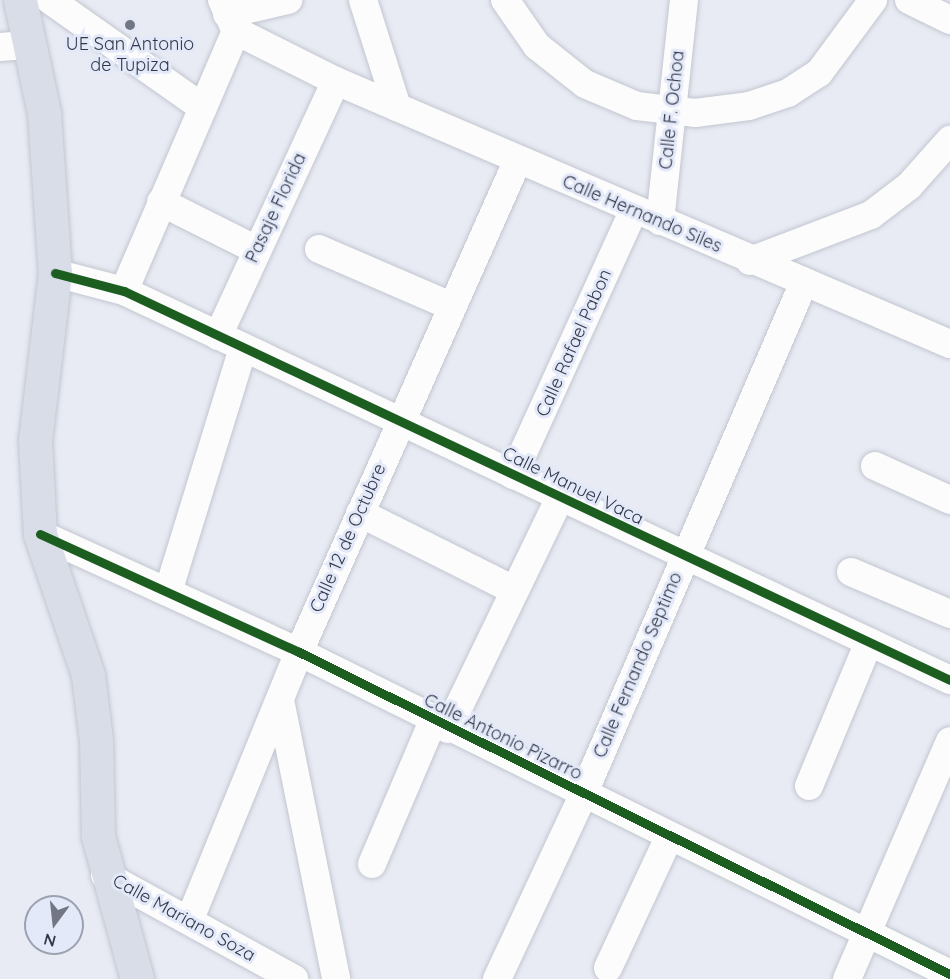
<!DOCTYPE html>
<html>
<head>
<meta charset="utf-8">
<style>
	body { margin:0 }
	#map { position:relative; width:950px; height:979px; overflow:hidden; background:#e8ebf3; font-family:Quicksand,sans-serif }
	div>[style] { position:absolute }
	.roads { filter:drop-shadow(0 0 2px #c2c6d0) drop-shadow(0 0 2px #c2c6d0) }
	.minor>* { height:28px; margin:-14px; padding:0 14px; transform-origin:14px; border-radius:14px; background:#fcfcfd }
	.highway>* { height:33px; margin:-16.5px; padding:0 16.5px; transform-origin:16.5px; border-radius:16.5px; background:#d9dde8 }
	.cycleway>* { height:9px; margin:-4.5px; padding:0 4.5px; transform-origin:4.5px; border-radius:4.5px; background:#1b5e20 }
	.dots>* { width:16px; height:16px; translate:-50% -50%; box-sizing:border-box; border:3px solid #e3e9f8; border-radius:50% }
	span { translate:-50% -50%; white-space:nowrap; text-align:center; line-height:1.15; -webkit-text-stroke:6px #e3e9f8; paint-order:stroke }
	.poi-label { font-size:18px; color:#323847 }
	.street-label { font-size:18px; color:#323847 }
	.north { position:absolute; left:24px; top:895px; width:60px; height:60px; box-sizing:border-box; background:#e3e9f8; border:2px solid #9ca2b1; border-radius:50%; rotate:195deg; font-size:16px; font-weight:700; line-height:24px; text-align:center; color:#323847 }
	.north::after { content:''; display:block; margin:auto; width:21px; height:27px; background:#727783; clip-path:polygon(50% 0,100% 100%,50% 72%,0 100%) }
</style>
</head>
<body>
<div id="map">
	<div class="roads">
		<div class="minor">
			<i style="left:50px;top:0;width:187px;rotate:35.2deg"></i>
			<i style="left:222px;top:0;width:34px;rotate:66deg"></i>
			<i style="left:236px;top:31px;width:112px;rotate:26.6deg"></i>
			<i style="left:336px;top:81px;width:668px;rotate:23.19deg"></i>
			<i style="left:363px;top:0;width:112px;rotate:72.4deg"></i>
			<i style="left:505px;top:0;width:56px;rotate:55.2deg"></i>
			<i style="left:537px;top:46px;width:61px;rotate:38.4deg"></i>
			<i style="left:585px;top:84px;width:56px;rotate:22.9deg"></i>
			<i style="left:637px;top:106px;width:58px;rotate:6.9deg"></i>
			<i style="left:695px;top:113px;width:54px;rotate:-7.4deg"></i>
			<i style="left:749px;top:106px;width:41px;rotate:-18.4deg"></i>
			<i style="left:788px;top:93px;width:37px;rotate:-33deg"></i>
			<i style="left:819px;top:73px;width:91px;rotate:-53.5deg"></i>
			<i style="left:909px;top:0;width:46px;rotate:26deg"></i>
			<i style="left:227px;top:14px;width:63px;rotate:-12.9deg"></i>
			<i style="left:0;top:47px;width:31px;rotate:-4deg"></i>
			<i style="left:161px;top:202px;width:107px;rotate:26.6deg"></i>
			<i style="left:660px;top:221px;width:222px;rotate:-83.8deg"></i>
			<i style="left:319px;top:249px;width:144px;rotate:23.4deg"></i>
			<i style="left:750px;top:261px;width:129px;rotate:-20.8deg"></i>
			<i style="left:871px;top:215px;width:48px;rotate:-37.3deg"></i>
			<i style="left:909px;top:186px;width:62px;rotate:-48.3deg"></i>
			<i style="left:55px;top:273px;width:71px;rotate:14.6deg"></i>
			<i style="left:124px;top:291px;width:913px;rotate:25.22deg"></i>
			<i style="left:124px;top:291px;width:283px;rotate:-66.7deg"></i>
			<i style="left:218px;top:336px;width:281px;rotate:-65.2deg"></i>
			<i style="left:875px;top:466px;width:82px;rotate:24.4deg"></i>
			<i style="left:513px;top:475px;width:291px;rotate:-65.5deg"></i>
			<i style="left:360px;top:513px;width:170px;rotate:26.6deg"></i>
			<i style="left:40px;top:534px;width:285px;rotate:24.5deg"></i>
			<i style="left:299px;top:652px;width:726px;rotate:26.32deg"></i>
			<i style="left:851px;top:572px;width:108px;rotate:23deg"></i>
			<i style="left:168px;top:592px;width:255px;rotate:-72.9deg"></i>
			<i style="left:281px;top:705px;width:279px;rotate:78.6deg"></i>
			<i style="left:448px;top:729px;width:258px;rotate:-64.2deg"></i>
			<i style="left:809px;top:786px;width:156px;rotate:-67.4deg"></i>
			<i style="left:372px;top:864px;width:155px;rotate:-66.9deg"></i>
			<i style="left:105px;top:875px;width:216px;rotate:28.8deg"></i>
			<i style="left:190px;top:919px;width:288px;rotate:-67.8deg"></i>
			<i style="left:299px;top:652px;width:536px;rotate:-66.02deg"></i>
			<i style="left:608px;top:968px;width:145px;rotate:-65deg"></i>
			<i style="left:497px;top:979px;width:203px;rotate:-64.9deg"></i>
			<i style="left:583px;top:795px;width:559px;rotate:-66.69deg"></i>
			<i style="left:847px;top:979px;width:259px;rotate:-66.6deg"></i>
		</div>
		<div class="highway">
			<i style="left:20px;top:0;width:116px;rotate:78deg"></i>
			<i style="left:44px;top:113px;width:160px;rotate:86.1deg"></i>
			<i style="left:55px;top:273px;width:168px;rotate:96.8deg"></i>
			<i style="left:35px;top:440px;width:94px;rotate:87deg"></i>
			<i style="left:40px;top:534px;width:149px;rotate:71.2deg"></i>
			<i style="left:88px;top:675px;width:65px;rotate:83deg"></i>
			<i style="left:96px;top:740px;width:96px;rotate:88.8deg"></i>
			<i style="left:98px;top:836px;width:148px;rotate:74.7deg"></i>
		</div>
	</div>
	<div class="cycleway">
		<i style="left:55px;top:273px;width:71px;rotate:14.6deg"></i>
		<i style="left:124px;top:291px;width:913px;rotate:25.22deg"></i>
		<i style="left:40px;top:534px;width:285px;rotate:24.5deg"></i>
		<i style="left:299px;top:652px;width:726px;rotate:26.32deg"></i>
	</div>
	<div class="dots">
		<i style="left:130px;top:25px;background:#727783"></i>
	</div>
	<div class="poi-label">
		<span style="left:130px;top:55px">UE San Antonio<br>de Tupiza</span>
	</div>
	<div class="street-label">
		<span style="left:672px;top:110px;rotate:-84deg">Calle F. Ochoa</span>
		<span style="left:276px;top:208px;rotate:-65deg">Pasaje Florida</span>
		<span style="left:642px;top:214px;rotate:23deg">Calle Hernando Siles</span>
		<span style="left:574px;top:343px;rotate:-66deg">Calle Rafael Pabon</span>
		<span style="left:573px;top:486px;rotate:26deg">Calle Manuel Vaca</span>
		<span style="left:348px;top:538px;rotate:-66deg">Calle 12 de Octubre</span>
		<span style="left:638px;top:665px;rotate:-67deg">Calle Fernando Septimo</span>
		<span style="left:503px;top:737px;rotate:26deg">Calle Antonio Pizarro</span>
		<span style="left:184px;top:918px;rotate:29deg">Calle Mariano Soza</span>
	</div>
	<div class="north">N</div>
</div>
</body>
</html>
